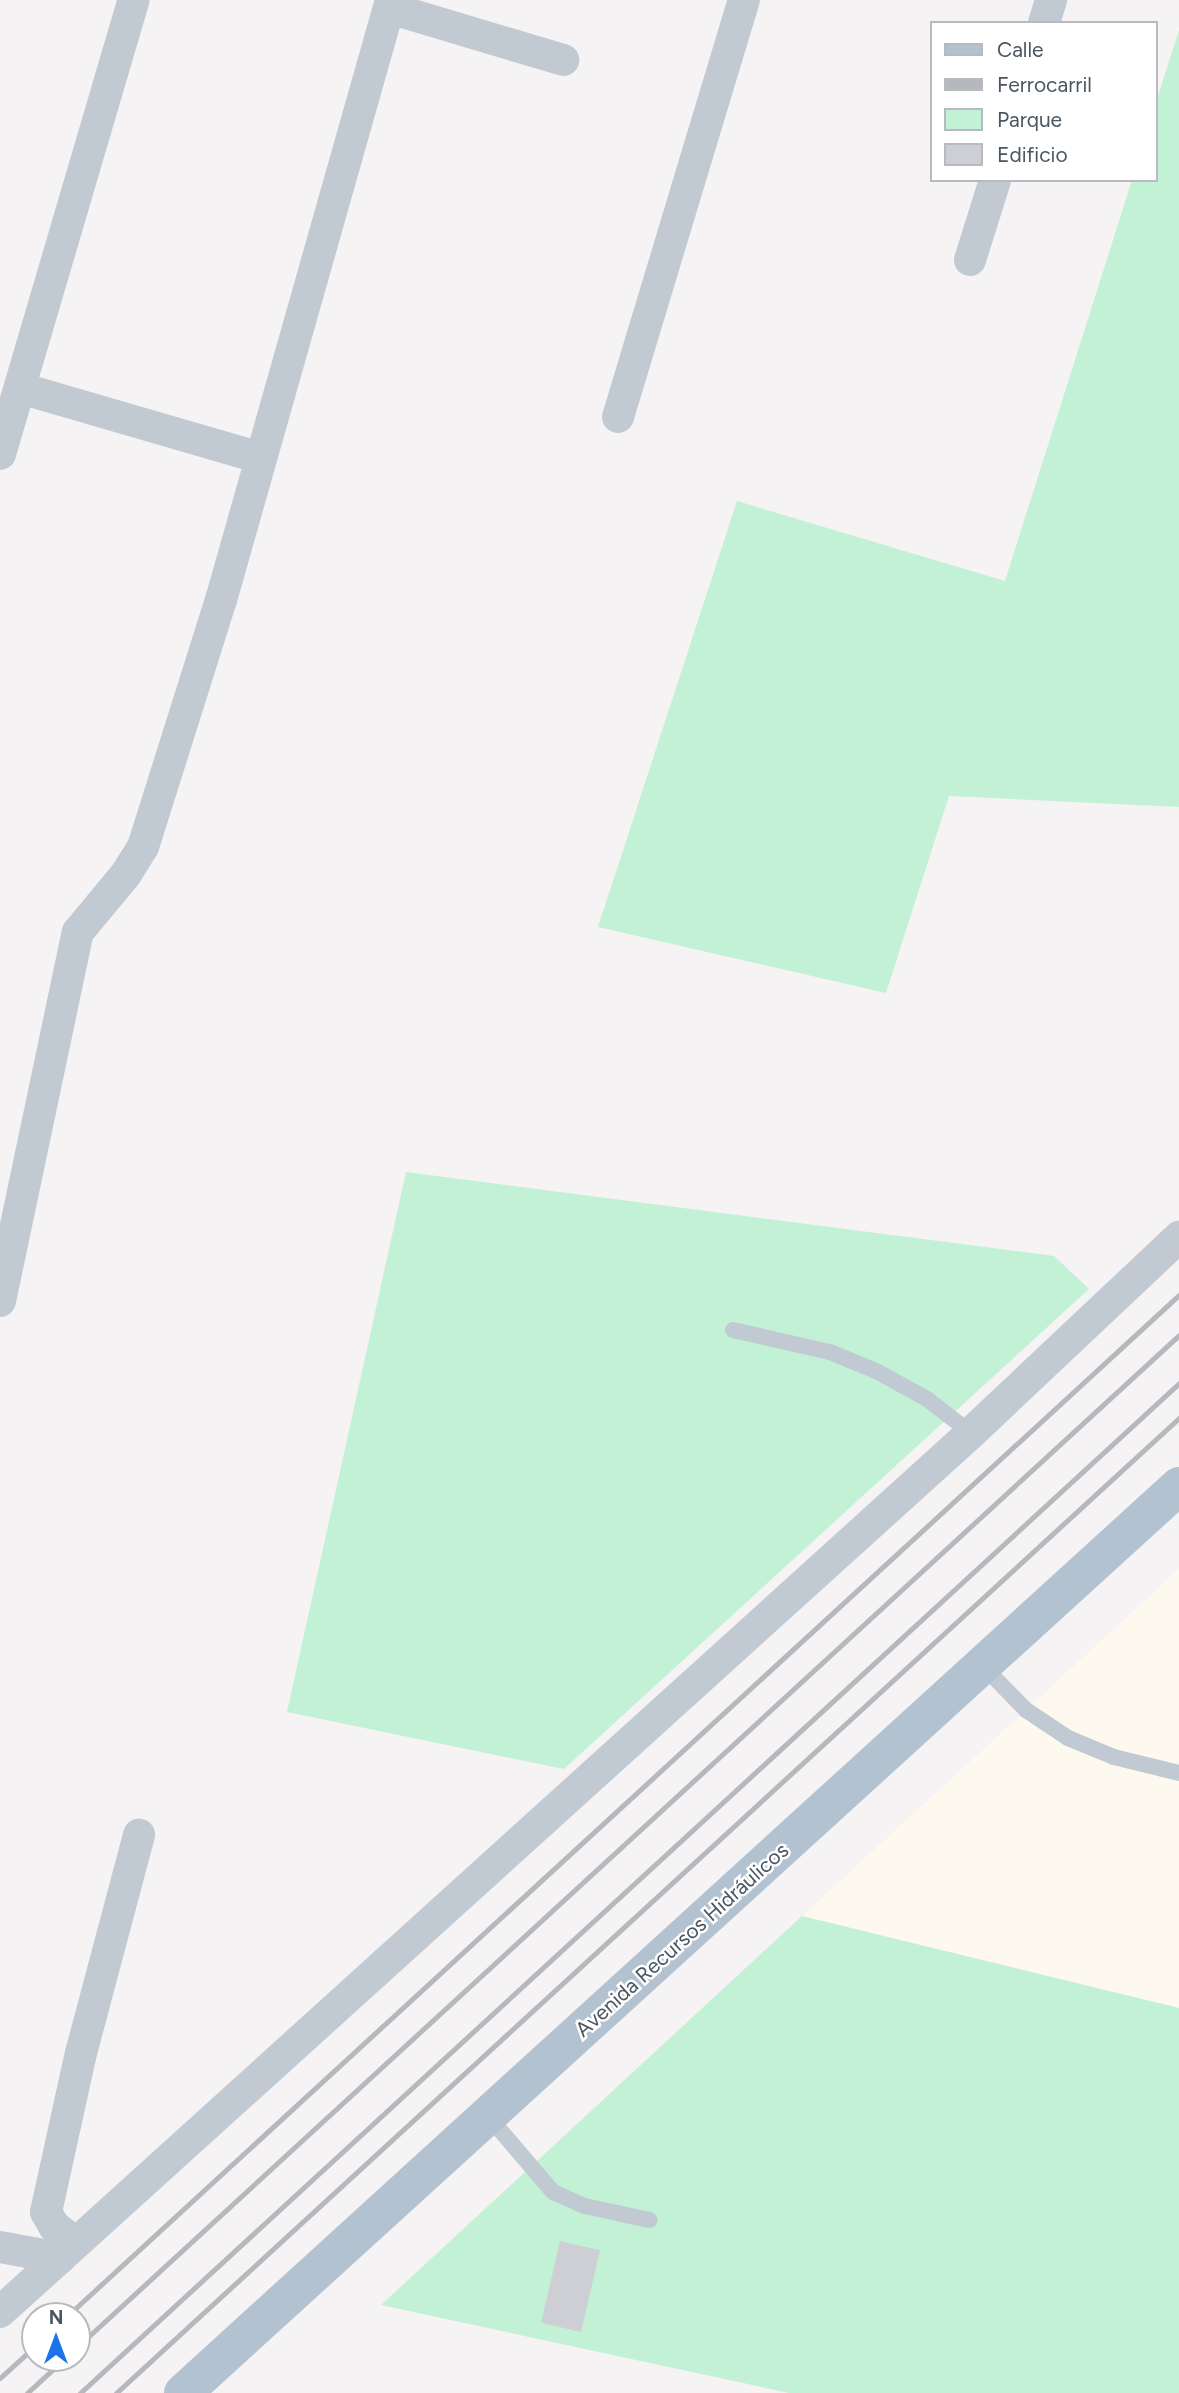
<!DOCTYPE html>
<html>
<head>
<meta charset="utf-8">
<style>
	body { margin:0 }
	#map { position:relative; width:1179px; height:2393px; overflow:hidden; background:#f5f3f3; font-family:Figtree,sans-serif }
	div>[style] { position:absolute }
	.commercial>* { inset:0; background:#fdf9ef }
	.green>* { inset:0; background:#c3f1d5 }
	.building>* { inset:0; background:#cdcfd5; transform-origin:0 0 }
	.service>* { height:16px; margin:-8px; padding:0 8px; transform-origin:8px; border-radius:8px; background:#c1cad2 }
	.minor>* { height:32px; margin:-16px; padding:0 16px; transform-origin:16px; border-radius:16px; background:#c1cad2 }
	.primary>* { height:38px; margin:-19px; padding:0 19px; transform-origin:19px; border-radius:19px; background:#b3c2d1 }
	.rail>* { height:5px; margin:-2.5px; padding:0 2.5px; transform-origin:2.5px; border-radius:2.5px; background:#b5b8bd }
	span { translate:-50% -50%; white-space:nowrap; text-align:center; line-height:1.15; -webkit-text-stroke:5px #fff; paint-order:stroke }
	.street-label { font-size:21px; color:#4a5661 }
	.legend { position:absolute; left:930px; top:21px; width:228px; height:161px; box-sizing:border-box; background:#fff; border:2px solid #b7bbc0; margin:0; padding:9px 12px; list-style:none; font-size:21px; color:#4a5661 }
	.legend li { display:flex; align-items:center; gap:14px; height:35px }
	.legend b { width:35px; border:2px solid #b7bbc0 }
	.north { position:absolute; left:21px; top:2302px; width:70px; height:70px; box-sizing:border-box; background:#fff; border:2px solid #b7bbc0; border-radius:50%; rotate:0deg; font-size:19px; font-weight:700; line-height:28px; text-align:center; color:#4a5661 }
	.north::after { content:''; display:block; margin:auto; width:24px; height:32px; background:#1a73e8; clip-path:polygon(50% 0,100% 100%,50% 72%,0 100%) }
</style>
</head>
<body>
<div id="map">
	<div class="commercial">
		<i style="clip-path:polygon(1179px 1569px,1179px 2008px,802px 1916px,1026px 1710px)"></i>
	</div>
	<div class="green">
		<i style="clip-path:polygon(1179px 30px,1179px 807px,949px 796px,886px 993px,598px 927px,737px 501px,1005px 581px,1132px 180px,1156px 180px,1156px 102px)"></i>
		<i style="clip-path:polygon(406px 1172px,1054px 1256px,1089px 1289px,564px 1769px,287px 1712px)"></i>
		<i style="clip-path:polygon(802px 1916px,1179px 2008px,1179px 2393px,789px 2393px,381px 2305px)"></i>
	</div>
	<div class="building">
		<i style="left:560px;top:2241px;width:41px;height:84px;rotate:13deg"></i>
	</div>
	<div class="service">
		<i style="left:733px;top:1330px;width:99px;rotate:12.8deg"></i>
		<i style="left:830px;top:1352px;width:52px;rotate:22.6deg"></i>
		<i style="left:878px;top:1372px;width:56px;rotate:28.9deg"></i>
		<i style="left:927px;top:1399px;width:56px;rotate:37.7deg"></i>
		<i style="left:983px;top:1666px;width:62px;rotate:45.7deg"></i>
		<i style="left:1026px;top:1710px;width:50px;rotate:33.7deg"></i>
		<i style="left:1068px;top:1738px;width:50px;rotate:22.4deg"></i>
		<i style="left:1114px;top:1757px;width:67px;rotate:13.8deg"></i>
		<i style="left:488px;top:2116px;width:100px;rotate:49.5deg"></i>
		<i style="left:553px;top:2192px;width:35px;rotate:24deg"></i>
		<i style="left:585px;top:2206px;width:66px;rotate:12.3deg"></i>
	</div>
	<div class="minor">
		<i style="left:389px;top:8px;width:182px;rotate:16.6deg"></i>
		<i style="left:1044px;top:23px;width:24px;rotate:-73deg"></i>
		<i style="left:970px;top:260px;width:84px;rotate:-72.6deg"></i>
		<i style="left:20px;top:388px;width:251px;rotate:16.2deg"></i>
		<i style="left:618px;top:417px;width:436px;rotate:-73.2deg"></i>
		<i style="left:0;top:454px;width:473px;rotate:-73.6deg"></i>
		<i style="left:0;top:1301px;width:377px;rotate:-78.1deg"></i>
		<i style="left:78px;top:932px;width:75px;rotate:-50.4deg"></i>
		<i style="left:126px;top:874px;width:32px;rotate:-58deg"></i>
		<i style="left:143px;top:847px;width:259px;rotate:-72.5deg"></i>
		<i style="left:221px;top:600px;width:624px;rotate:-74.18deg"></i>
		<i style="left:76px;top:2243px;width:28px;rotate:-142deg"></i>
		<i style="left:54px;top:2226px;width:16px;rotate:-120deg"></i>
		<i style="left:46px;top:2212px;width:163px;rotate:-77.6deg"></i>
		<i style="left:81px;top:2053px;width:226px;rotate:-75.1deg"></i>
		<i style="left:0;top:2247px;width:61px;rotate:10.4deg"></i>
		<i style="left:0;top:2312px;width:1310px;rotate:-42.15deg"></i>
		<i style="left:971px;top:1433px;width:286px;rotate:-43.3deg"></i>
	</div>
	<div class="primary">
		<i style="left:183px;top:2393px;width:1347px;rotate:-42.32deg"></i>
	</div>
	<div class="rail">
		<i style="left:67px;top:2316px;width:1510px;rotate:-42.56deg"></i>
		<i style="left:77px;top:2347px;width:1496px;rotate:-42.56deg"></i>
		<i style="left:0;top:2378px;width:47px;rotate:-42.4deg"></i>
		<i style="left:27px;top:2393px;width:52px;rotate:-42.6deg"></i>
		<i style="left:80px;top:2393px;width:1493px;rotate:-42.58deg"></i>
		<i style="left:116px;top:2393px;width:1442px;rotate:-42.53deg"></i>
	</div>
	<div class="street-label">
		<span style="left:682px;top:1940px;rotate:-42deg">Avenida Recursos Hidráulicos</span>
	</div>
	<ul class="legend">
	<li><b style="height:9px;background:#b3c2d1"></b>Calle</li>
	<li><b style="height:9px;background:#b5b8bd"></b>Ferrocarril</li>
	<li><b style="height:19px;background:#c3f1d5"></b>Parque</li>
	<li><b style="height:19px;background:#cdcfd5"></b>Edificio</li>
	</ul>
	<div class="north">N</div>
</div>
</body>
</html>
